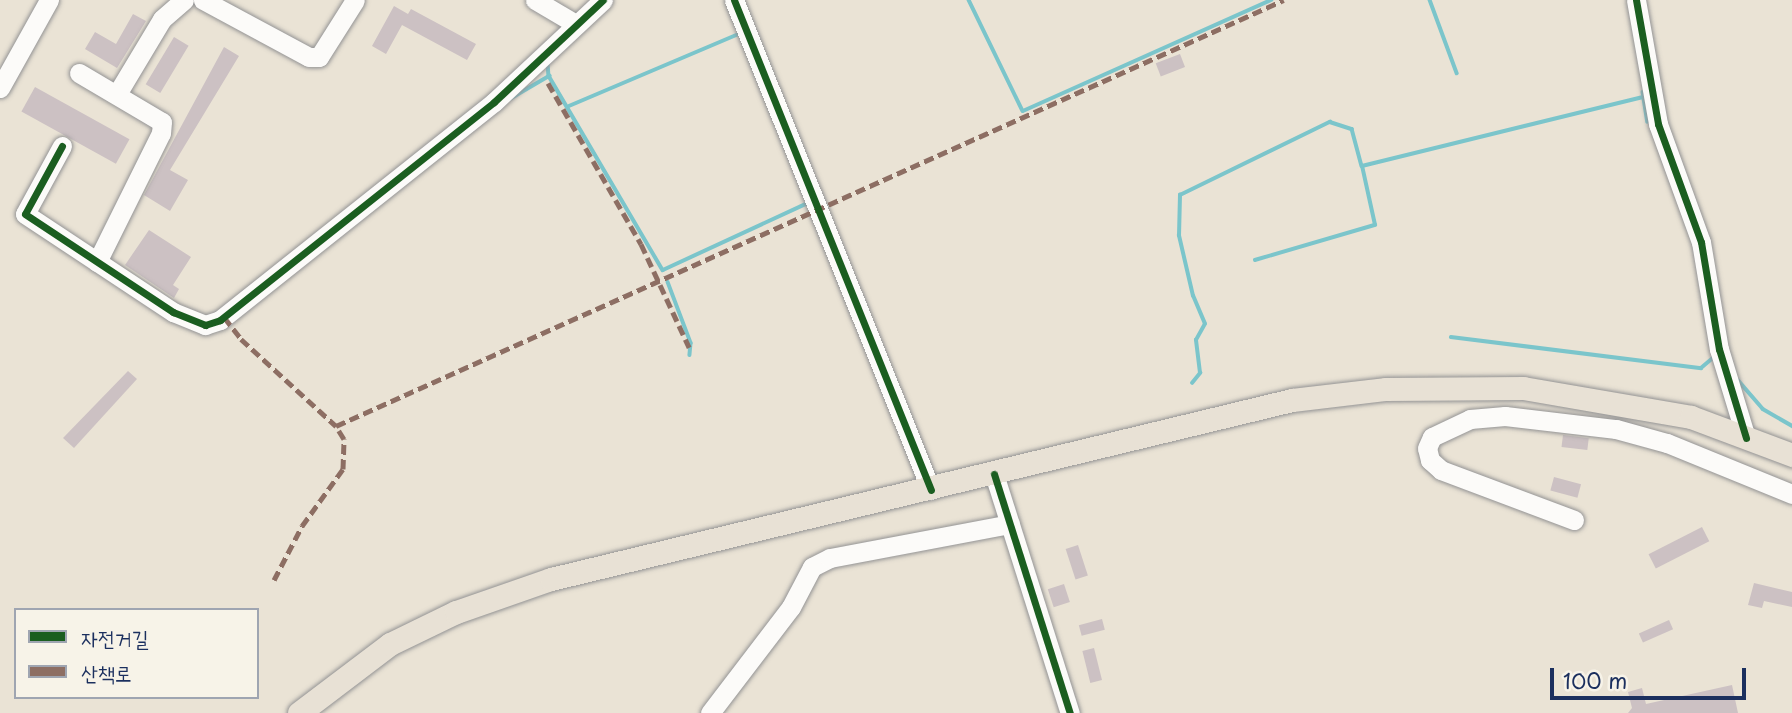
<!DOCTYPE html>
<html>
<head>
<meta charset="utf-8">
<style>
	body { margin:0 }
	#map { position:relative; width:1792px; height:713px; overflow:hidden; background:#eae3d5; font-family:"Playpen Sans","Poor Story",sans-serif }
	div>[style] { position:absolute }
	.stream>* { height:3.5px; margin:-1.75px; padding:0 1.75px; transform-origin:1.75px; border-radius:1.75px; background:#7bc5cb }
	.building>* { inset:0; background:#ccc1c3; transform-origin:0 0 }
	.roads { filter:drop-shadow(0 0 2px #939394) drop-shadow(0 0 2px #939394) }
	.minor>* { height:19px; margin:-9.5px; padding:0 9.5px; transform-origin:9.5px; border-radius:9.5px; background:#fcfbf9 }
	.major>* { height:23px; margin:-11.5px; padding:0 11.5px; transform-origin:11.5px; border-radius:11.5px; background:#e8e1d5 }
	.quiet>* { height:5px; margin-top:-2.5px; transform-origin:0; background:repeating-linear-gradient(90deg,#8d6e63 0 10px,transparent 0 15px) }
	.cycleway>* { height:7px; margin:-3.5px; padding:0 3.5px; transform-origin:3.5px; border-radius:3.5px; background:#1b5e20 }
	span { translate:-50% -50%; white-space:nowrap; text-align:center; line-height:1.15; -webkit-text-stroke:7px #f7f3e8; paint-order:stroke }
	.legend { position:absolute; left:14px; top:608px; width:245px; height:91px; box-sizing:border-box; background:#f7f3e8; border:2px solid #9fa5b1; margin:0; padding:9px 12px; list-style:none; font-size:21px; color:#1b2f5e }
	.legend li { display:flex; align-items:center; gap:14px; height:35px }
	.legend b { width:35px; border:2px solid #9fa5b1 }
	.scale { position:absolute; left:1550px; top:668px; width:196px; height:32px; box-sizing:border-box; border:4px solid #1b2f5e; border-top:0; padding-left:9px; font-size:21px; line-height:24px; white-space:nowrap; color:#1b2f5e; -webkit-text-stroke:5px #f7f3e8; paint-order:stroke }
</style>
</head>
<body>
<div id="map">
	<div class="stream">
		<i style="left:969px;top:0;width:123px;rotate:64.1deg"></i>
		<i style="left:1023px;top:111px;width:272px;rotate:-24.1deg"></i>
		<i style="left:1430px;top:0;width:78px;rotate:69.7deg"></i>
		<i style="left:548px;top:63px;width:13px;rotate:86deg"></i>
		<i style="left:549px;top:76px;width:225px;rotate:59.6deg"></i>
		<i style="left:663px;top:270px;width:160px;rotate:-24.8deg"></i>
		<i style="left:1643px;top:92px;width:30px;rotate:81deg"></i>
		<i style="left:508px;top:100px;width:48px;rotate:-30.3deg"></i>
		<i style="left:569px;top:106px;width:187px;rotate:-23deg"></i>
		<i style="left:1255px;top:260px;width:125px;rotate:-16.3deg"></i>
		<i style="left:1375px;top:225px;width:60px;rotate:-102.4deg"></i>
		<i style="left:1362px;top:166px;width:289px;rotate:-13.8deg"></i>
		<i style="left:668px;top:282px;width:65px;rotate:69.3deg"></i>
		<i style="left:691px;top:343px;width:12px;rotate:95deg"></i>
		<i style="left:1451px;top:337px;width:252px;rotate:7.1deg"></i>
		<i style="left:1701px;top:368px;width:16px;rotate:-40deg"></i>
		<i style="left:1738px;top:380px;width:38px;rotate:49deg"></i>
		<i style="left:1763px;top:409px;width:34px;rotate:30deg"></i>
		<i style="left:1192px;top:383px;width:13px;rotate:-51deg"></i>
		<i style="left:1200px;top:373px;width:33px;rotate:-97deg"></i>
		<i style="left:1196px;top:340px;width:18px;rotate:-61deg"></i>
		<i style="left:1205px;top:324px;width:30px;rotate:-113deg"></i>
		<i style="left:1193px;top:296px;width:62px;rotate:-103.1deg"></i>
		<i style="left:1179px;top:236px;width:41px;rotate:-88.6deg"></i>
		<i style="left:1180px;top:195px;width:167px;rotate:-26deg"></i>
		<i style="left:1330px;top:122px;width:23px;rotate:18deg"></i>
		<i style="left:1352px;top:129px;width:38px;rotate:75deg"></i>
	</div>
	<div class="building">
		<i style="clip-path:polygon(394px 6px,408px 14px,411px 9px,476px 44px,467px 60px,402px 25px,386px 54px,372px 46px)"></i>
		<i style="clip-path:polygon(133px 14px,146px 21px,117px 68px,85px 49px,95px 32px,116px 44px)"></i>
		<i style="left:174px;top:37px;width:17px;height:55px;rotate:31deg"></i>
		<i style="clip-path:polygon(224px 47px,239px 56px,170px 170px,188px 180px,170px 211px,144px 195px)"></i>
		<i style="left:1180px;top:54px;width:14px;height:26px;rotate:69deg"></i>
		<i style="left:35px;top:87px;width:108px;height:28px;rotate:29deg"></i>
		<i style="clip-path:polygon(149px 230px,191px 257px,173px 285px,179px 289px,174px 298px,125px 265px)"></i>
		<i style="clip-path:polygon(128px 371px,137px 379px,74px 448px,63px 438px)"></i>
		<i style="left:1563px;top:435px;width:26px;height:12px;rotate:7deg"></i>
		<i style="left:1554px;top:477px;width:28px;height:14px;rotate:15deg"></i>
		<i style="left:1702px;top:527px;width:16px;height:60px;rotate:63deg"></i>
		<i style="left:1078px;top:545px;width:32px;height:13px;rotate:72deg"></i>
		<i style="clip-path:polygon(1754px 583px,1792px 592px,1792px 607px,1764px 601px,1762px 608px,1748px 605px)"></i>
		<i style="left:1064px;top:584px;width:19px;height:17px;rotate:72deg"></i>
		<i style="left:1102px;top:619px;width:11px;height:24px;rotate:75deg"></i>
		<i style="left:1669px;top:620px;width:10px;height:33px;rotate:66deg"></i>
		<i style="left:1094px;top:648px;width:33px;height:12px;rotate:76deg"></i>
		<i style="clip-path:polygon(1732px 685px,1738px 713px,1628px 713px,1632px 708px,1628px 692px,1642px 688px,1646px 704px)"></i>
	</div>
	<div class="roads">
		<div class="minor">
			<i style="left:203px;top:0;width:120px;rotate:28.3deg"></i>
			<i style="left:309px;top:57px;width:10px"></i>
			<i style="left:319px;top:57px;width:67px;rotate:-57.7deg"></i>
			<i style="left:535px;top:0;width:45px;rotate:30.5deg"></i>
			<i style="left:734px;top:0;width:528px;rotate:68.1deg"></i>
			<i style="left:1636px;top:0;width:126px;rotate:79.9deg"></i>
			<i style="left:1658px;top:124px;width:126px;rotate:70deg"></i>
			<i style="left:1701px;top:242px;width:109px;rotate:80.5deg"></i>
			<i style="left:1719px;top:349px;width:93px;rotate:73.1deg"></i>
			<i style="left:79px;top:73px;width:96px;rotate:30.6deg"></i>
			<i style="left:162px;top:122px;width:11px;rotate:95deg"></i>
			<i style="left:161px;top:133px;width:144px;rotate:116.4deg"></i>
			<i style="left:0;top:88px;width:101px;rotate:-60.9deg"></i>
			<i style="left:117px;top:94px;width:87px;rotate:-59deg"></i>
			<i style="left:162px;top:19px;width:29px;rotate:-41deg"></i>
			<i style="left:62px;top:146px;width:77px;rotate:118.6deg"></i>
			<i style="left:25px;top:214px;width:178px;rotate:33.5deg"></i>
			<i style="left:173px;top:312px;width:35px;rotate:22deg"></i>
			<i style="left:205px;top:325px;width:16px;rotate:-18deg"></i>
			<i style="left:220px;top:320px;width:350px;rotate:-38.5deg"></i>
			<i style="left:494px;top:102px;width:149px;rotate:-43.1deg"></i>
			<i style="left:994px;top:474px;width:251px;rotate:72.4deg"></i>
			<i style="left:1574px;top:520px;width:142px;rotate:-159.4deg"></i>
			<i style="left:1441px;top:470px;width:15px;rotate:-138deg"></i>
			<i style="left:1430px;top:460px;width:12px;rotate:-104deg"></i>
			<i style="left:1427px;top:448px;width:12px;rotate:-66deg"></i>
			<i style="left:1432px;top:437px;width:42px;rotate:-25.3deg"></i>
			<i style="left:1470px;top:419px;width:35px;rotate:-5deg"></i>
			<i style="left:1505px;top:416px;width:112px;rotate:6.7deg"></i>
			<i style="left:1616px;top:429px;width:53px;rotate:15.4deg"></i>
			<i style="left:1667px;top:443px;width:135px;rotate:22.2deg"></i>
			<i style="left:710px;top:713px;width:133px;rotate:-52.6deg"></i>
			<i style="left:791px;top:607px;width:45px;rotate:-62.3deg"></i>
			<i style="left:812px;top:567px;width:20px;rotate:-27deg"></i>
			<i style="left:830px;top:558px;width:183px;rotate:-10.7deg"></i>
		</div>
		<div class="major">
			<i style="left:299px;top:713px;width:114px;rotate:-37.2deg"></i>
			<i style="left:390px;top:644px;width:73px;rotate:-25.9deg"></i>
			<i style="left:456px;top:612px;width:101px;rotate:-19.2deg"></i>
			<i style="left:551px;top:579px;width:762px;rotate:-13.58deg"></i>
			<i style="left:1292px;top:400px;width:95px;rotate:-6.7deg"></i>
			<i style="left:1386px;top:389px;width:137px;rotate:-0.4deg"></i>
			<i style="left:1523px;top:388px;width:170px;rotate:9.8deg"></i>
			<i style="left:1691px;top:417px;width:108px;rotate:20.6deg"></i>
		</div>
	</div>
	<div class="quiet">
		<i style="left:548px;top:83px;width:186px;rotate:60deg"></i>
		<i style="left:641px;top:244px;width:114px;rotate:65deg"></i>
		<i style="left:224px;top:317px;width:28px;rotate:52deg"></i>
		<i style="left:241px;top:339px;width:129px;rotate:42.5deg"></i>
		<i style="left:336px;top:426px;width:1039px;rotate:-24.2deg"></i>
		<i style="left:274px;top:580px;width:61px;rotate:-62.6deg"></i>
		<i style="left:302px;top:526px;width:70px;rotate:-54.3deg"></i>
		<i style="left:343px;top:469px;width:30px;rotate:-88deg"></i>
		<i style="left:344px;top:439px;width:15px;rotate:-122deg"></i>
	</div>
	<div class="cycleway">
		<i style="left:734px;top:0;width:528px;rotate:68.1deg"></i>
		<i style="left:1636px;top:0;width:126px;rotate:79.9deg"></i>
		<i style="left:1658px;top:124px;width:126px;rotate:70deg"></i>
		<i style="left:1701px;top:242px;width:109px;rotate:80.5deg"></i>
		<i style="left:1719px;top:349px;width:93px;rotate:73.1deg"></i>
		<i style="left:62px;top:146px;width:77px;rotate:118.6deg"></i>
		<i style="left:25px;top:214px;width:178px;rotate:33.5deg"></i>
		<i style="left:173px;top:312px;width:35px;rotate:22deg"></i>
		<i style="left:205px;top:325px;width:16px;rotate:-18deg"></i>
		<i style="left:220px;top:320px;width:350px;rotate:-38.5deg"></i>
		<i style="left:494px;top:102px;width:149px;rotate:-43.1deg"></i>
		<i style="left:994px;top:474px;width:251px;rotate:72.4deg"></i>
	</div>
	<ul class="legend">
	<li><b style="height:9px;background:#1b5e20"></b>자전거길</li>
	<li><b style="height:9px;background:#8d6e63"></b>산책로</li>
	</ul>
	<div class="scale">100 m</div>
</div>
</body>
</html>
